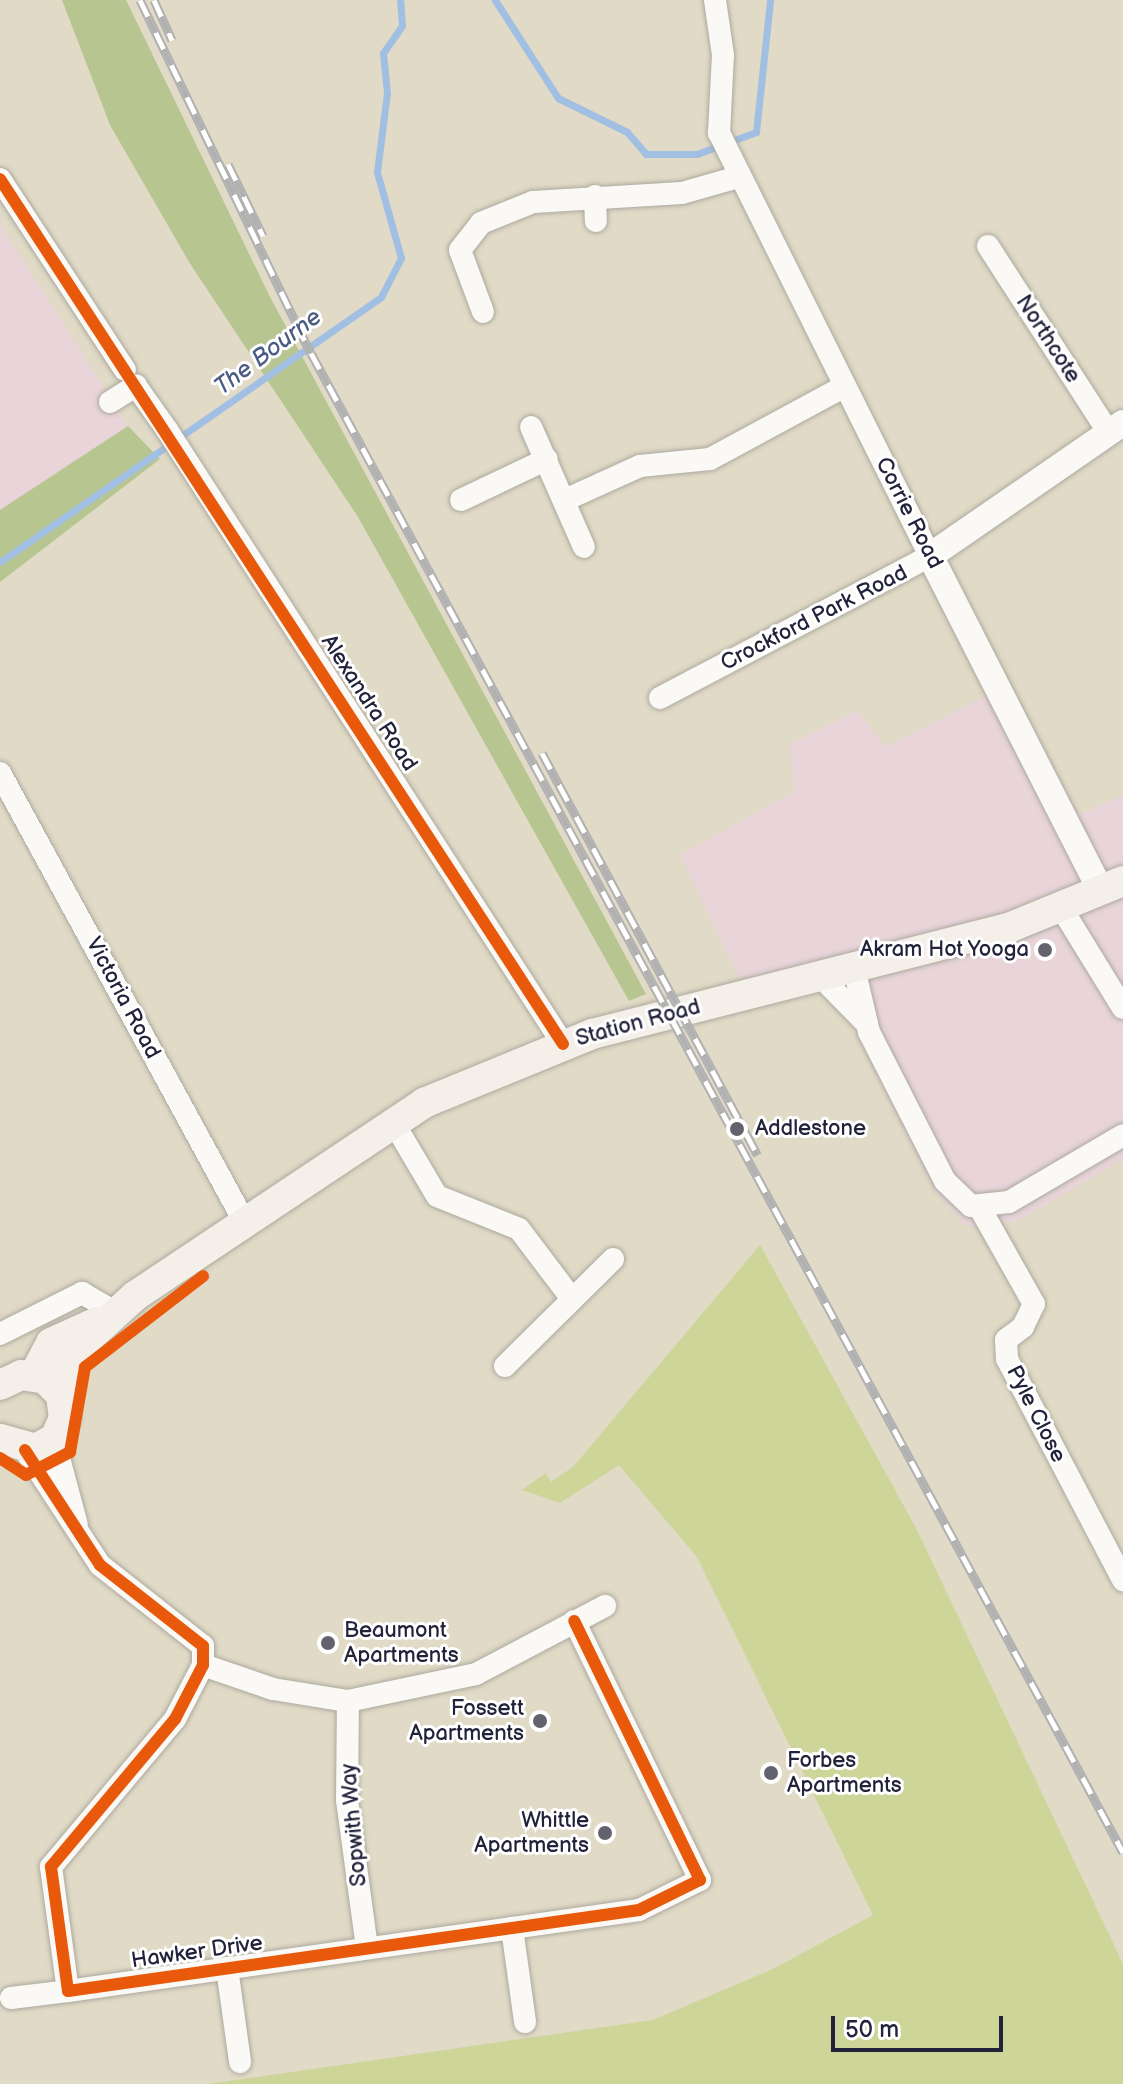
<!DOCTYPE html>
<html>
<head>
<meta charset="utf-8">
<style>
	body { margin:0 }
	#map { position:relative; width:1123px; height:2084px; overflow:hidden; background:#e0dac6; font-family:"Balsamiq Sans",sans-serif }
	div>[style] { position:absolute }
	.built>* { inset:0; background:#e8d4d9 }
	.green>* { inset:0; background:#cdd599 }
	.forest>* { inset:0; background:#b7c591 }
	.stream>* { height:7px; margin:-3.5px; padding:0 3.5px; transform-origin:3.5px; border-radius:3.5px; background:#a0bfe3 }
	.roads { filter:drop-shadow(0 0 2px #ada99f) drop-shadow(0 0 2px #ada99f) }
	.minor>* { height:22px; margin:-11px; padding:0 11px; transform-origin:11px; border-radius:11px; background:#faf9f6 }
	.tertiary>* { height:26px; margin:-13px; padding:0 13px; transform-origin:13px; border-radius:13px; background:#faf9f6 }
	.secondary>* { height:30px; margin:-15px; padding:0 15px; transform-origin:15px; border-radius:15px; background:#f4f0e9 }
	.rail>* { height:9px; margin-top:-4.5px; transform-origin:0; background:repeating-linear-gradient(90deg,#fff 0 18px,#b2b1b2 0 36px); box-sizing:border-box; border-block:2px solid #b2b1b2 }
	.cycleway>* { height:12px; margin:-6px; padding:0 6px; transform-origin:6px; border-radius:6px; background:#e8590c }
	.dots>* { width:22px; height:22px; translate:-50% -50%; box-sizing:border-box; border:4px solid #fff; border-radius:50% }
	span { translate:-50% -50%; white-space:nowrap; text-align:center; line-height:1.15; -webkit-text-stroke:6px #fff; paint-order:stroke }
	.street-label { font-size:22px; color:#22223b }
	.poi-label { font-size:22px; color:#22223b }
	.right { translate:-100% -50%; text-align:right }
	.left { translate:0 -50%; text-align:left }
	.water-label { font-size:24px; color:#4a5c83; font-style:italic }
	.scale { position:absolute; left:831px; top:2016px; width:172px; height:36px; box-sizing:border-box; border:4px solid #22223b; border-top:0; padding-left:10px; font-size:24px; line-height:28px; white-space:nowrap; color:#22223b; -webkit-text-stroke:6px #fff; paint-order:stroke }
</style>
</head>
<body>
<div id="map">
	<div class="built">
		<i style="clip-path:polygon(0 224px,128px 426px,0 510px)"></i>
		<i style="clip-path:polygon(1010px 683px,1079px 815px,1123px 795px,1123px 1159px,1020px 1220px,967px 1227px,934px 1190px,820px 963px,742px 983px,680px 855px,794px 792px,790px 744px,857px 711px,886px 747px)"></i>
	</div>
	<div class="green">
		<i style="clip-path:polygon(760px 1245px,917px 1530px,1123px 1964px,1123px 2084px,208px 2084px,653px 2020px,773px 1969px,873px 1915px,697px 1557px,619px 1465px,560px 1503px,522px 1490px,546px 1473px,551px 1482px,573px 1467px)"></i>
	</div>
	<div class="forest">
		<i style="clip-path:polygon(62px 0,126px 0,270px 297px,646px 994px,629px 1001px,358px 517px,189px 262px,110px 125px)"></i>
		<i style="clip-path:polygon(128px 426px,160px 459px,0 582px,0 510px)"></i>
	</div>
	<div class="stream">
		<i style="left:495px;top:0;width:117px;rotate:57.3deg"></i>
		<i style="left:558px;top:98px;width:77px;rotate:26.2deg"></i>
		<i style="left:627px;top:132px;width:29px;rotate:49deg"></i>
		<i style="left:646px;top:154px;width:51px"></i>
		<i style="left:697px;top:154px;width:63px;rotate:-20.4deg"></i>
		<i style="left:756px;top:132px;width:133px;rotate:-83.9deg"></i>
		<i style="left:0;top:562px;width:464px;rotate:-34.8deg"></i>
		<i style="left:381px;top:297px;width:44px;rotate:-62.9deg"></i>
		<i style="left:401px;top:258px;width:89px;rotate:-105.6deg"></i>
		<i style="left:377px;top:172px;width:80px;rotate:-82.8deg"></i>
		<i style="left:387px;top:93px;width:40px;rotate:-95.7deg"></i>
		<i style="left:383px;top:53px;width:33px;rotate:-55deg"></i>
		<i style="left:402px;top:26px;width:26px;rotate:-94deg"></i>
	</div>
	<div class="roads">
		<div class="minor">
			<i style="left:0;top:179px;width:228px;rotate:56.8deg"></i>
			<i style="left:595px;top:196px;width:25px;rotate:88deg"></i>
			<i style="left:988px;top:246px;width:223px;rotate:57.1deg"></i>
			<i style="left:483px;top:312px;width:66px;rotate:-110.4deg"></i>
			<i style="left:460px;top:250px;width:34px;rotate:-52deg"></i>
			<i style="left:481px;top:223px;width:56px;rotate:-22deg"></i>
			<i style="left:533px;top:202px;width:149px;rotate:-3.5deg"></i>
			<i style="left:682px;top:193px;width:58px;rotate:-15.9deg"></i>
			<i style="left:110px;top:402px;width:31px;rotate:-32deg"></i>
			<i style="left:136px;top:386px;width:54px;rotate:54.8deg"></i>
			<i style="left:167px;top:430px;width:731px;rotate:57.18deg"></i>
			<i style="left:531px;top:427px;width:131px;rotate:66.2deg"></i>
			<i style="left:461px;top:500px;width:95px;rotate:-25.5deg"></i>
			<i style="left:565px;top:500px;width:82px;rotate:-24.4deg"></i>
			<i style="left:640px;top:466px;width:70px;rotate:-5.7deg"></i>
			<i style="left:710px;top:459px;width:153px;rotate:-28.4deg"></i>
			<i style="left:660px;top:698px;width:305px;rotate:-27.7deg"></i>
			<i style="left:930px;top:556px;width:473px;rotate:-116.5deg"></i>
			<i style="left:719px;top:133px;width:78px;rotate:-87.1deg"></i>
			<i style="left:723px;top:55px;width:56px;rotate:-98.3deg"></i>
			<i style="left:0;top:773px;width:512px;rotate:61.43deg"></i>
			<i style="left:1062px;top:909px;width:116px;rotate:58.4deg"></i>
			<i style="left:854px;top:968px;width:66px;rotate:76.8deg"></i>
			<i style="left:869px;top:1032px;width:167px;rotate:63deg"></i>
			<i style="left:945px;top:1181px;width:36px;rotate:44deg"></i>
			<i style="left:971px;top:1206px;width:38px;rotate:-6deg"></i>
			<i style="left:1009px;top:1202px;width:132px;rotate:-30.4deg"></i>
			<i style="left:821px;top:977px;width:60px;rotate:45.7deg"></i>
			<i style="left:392px;top:1120px;width:88px;rotate:59.4deg"></i>
			<i style="left:437px;top:1196px;width:88px;rotate:21.9deg"></i>
			<i style="left:519px;top:1229px;width:88px;rotate:52.9deg"></i>
			<i style="left:981px;top:1210px;width:108px;rotate:60.6deg"></i>
			<i style="left:1034px;top:1304px;width:25px;rotate:116deg"></i>
			<i style="left:1023px;top:1327px;width:21px;rotate:143deg"></i>
			<i style="left:1006px;top:1340px;width:19px;rotate:87deg"></i>
			<i style="left:1007px;top:1359px;width:250px;rotate:62.3deg"></i>
			<i style="left:0;top:1334px;width:92px;rotate:-26.6deg"></i>
			<i style="left:82px;top:1293px;width:38px;rotate:30deg"></i>
			<i style="left:505px;top:1366px;width:152px;rotate:-44.7deg"></i>
			<i style="left:61px;top:1429px;width:29px;rotate:94deg"></i>
			<i style="left:59px;top:1458px;width:69px;rotate:75deg"></i>
			<i style="left:25px;top:1450px;width:137px;rotate:56.9deg"></i>
			<i style="left:100px;top:1565px;width:131px;rotate:38.2deg"></i>
			<i style="left:203px;top:1646px;width:19px;rotate:90deg"></i>
			<i style="left:203px;top:1665px;width:61px;rotate:117.4deg"></i>
			<i style="left:175px;top:1719px;width:193px;rotate:130deg"></i>
			<i style="left:51px;top:1867px;width:125px;rotate:82.2deg"></i>
			<i style="left:68px;top:1991px;width:577px;rotate:-8.07deg"></i>
			<i style="left:639px;top:1910px;width:68px;rotate:-26.2deg"></i>
			<i style="left:700px;top:1880px;width:288px;rotate:-115.9deg"></i>
			<i style="left:203px;top:1665px;width:74px;rotate:18.9deg"></i>
			<i style="left:273px;top:1689px;width:76px;rotate:9.1deg"></i>
			<i style="left:348px;top:1701px;width:131px;rotate:-11.9deg"></i>
			<i style="left:476px;top:1674px;width:146px;rotate:-27.8deg"></i>
			<i style="left:348px;top:1701px;width:99px;rotate:90.6deg"></i>
			<i style="left:347px;top:1800px;width:149px;rotate:82.3deg"></i>
			<i style="left:512px;top:1928px;width:95px;rotate:82.1deg"></i>
			<i style="left:227px;top:1968px;width:95px;rotate:82.1deg"></i>
			<i style="left:11px;top:1998px;width:57px;rotate:-7deg"></i>
		</div>
		<div class="tertiary">
			<i style="left:1101px;top:891px;width:376px;rotate:-117deg"></i>
			<i style="left:930px;top:556px;width:234px;rotate:-34.6deg"></i>
		</div>
		<div class="secondary">
			<i style="left:34px;top:1375px;width:36px;rotate:-62deg"></i>
			<i style="left:51px;top:1343px;width:51px;rotate:-24.5deg"></i>
			<i style="left:0;top:1385px;width:23px;rotate:-25deg"></i>
			<i style="left:21px;top:1375px;width:24px;rotate:9deg"></i>
			<i style="left:45px;top:1379px;width:23px;rotate:45deg"></i>
			<i style="left:61px;top:1395px;width:23px;rotate:83deg"></i>
			<i style="left:64px;top:1418px;width:22px;rotate:114deg"></i>
			<i style="left:55px;top:1438px;width:22px;rotate:150deg"></i>
			<i style="left:36px;top:1449px;width:37px;rotate:-164deg"></i>
			<i style="left:61px;top:1395px;width:26px;rotate:-83deg"></i>
			<i style="left:64px;top:1369px;width:25px;rotate:-56deg"></i>
			<i style="left:78px;top:1348px;width:77px;rotate:-42.4deg"></i>
			<i style="left:135px;top:1296px;width:348px;rotate:-33.7deg"></i>
			<i style="left:424px;top:1103px;width:182px;rotate:-22.3deg"></i>
			<i style="left:592px;top:1034px;width:432px;rotate:-14.3deg"></i>
			<i style="left:1011px;top:927px;width:121px;rotate:-22.3deg"></i>
		</div>
	</div>
	<div class="rail">
		<i style="left:140px;top:0;width:392px;rotate:64.2deg"></i>
		<i style="left:311px;top:353px;width:1705px;rotate:61.56deg"></i>
		<i style="left:154px;top:0;width:44px;rotate:65.8deg"></i>
		<i style="left:228px;top:164px;width:80px;rotate:64.1deg"></i>
		<i style="left:542px;top:753px;width:456px;rotate:61.8deg"></i>
	</div>
	<div class="cycleway">
		<i style="left:0;top:179px;width:1032px;rotate:56.94deg"></i>
		<i style="left:25px;top:1450px;width:137px;rotate:56.9deg"></i>
		<i style="left:100px;top:1565px;width:131px;rotate:38.2deg"></i>
		<i style="left:203px;top:1646px;width:19px;rotate:90deg"></i>
		<i style="left:203px;top:1665px;width:61px;rotate:117.4deg"></i>
		<i style="left:175px;top:1719px;width:193px;rotate:130deg"></i>
		<i style="left:51px;top:1867px;width:125px;rotate:82.2deg"></i>
		<i style="left:68px;top:1991px;width:577px;rotate:-8.07deg"></i>
		<i style="left:639px;top:1910px;width:68px;rotate:-26.2deg"></i>
		<i style="left:700px;top:1880px;width:288px;rotate:-115.9deg"></i>
		<i style="left:0;top:1458px;width:31px;rotate:33deg"></i>
		<i style="left:26px;top:1475px;width:50px;rotate:-27.6deg"></i>
		<i style="left:70px;top:1452px;width:86px;rotate:-80deg"></i>
		<i style="left:85px;top:1367px;width:149px;rotate:-37.6deg"></i>
	</div>
	<div class="dots">
		<i style="left:1045px;top:950px;background:#64626c"></i>
		<i style="left:737px;top:1129px;background:#64626c"></i>
		<i style="left:328px;top:1643px;background:#64626c"></i>
		<i style="left:540px;top:1721px;background:#64626c"></i>
		<i style="left:771px;top:1773px;background:#64626c"></i>
		<i style="left:605px;top:1833px;background:#64626c"></i>
	</div>
	<div class="street-label">
		<span style="left:1048px;top:339px;rotate:57deg">Northcote</span>
		<span style="left:909px;top:513px;rotate:63deg">Corrie Road</span>
		<span style="left:814px;top:618px;rotate:-27deg">Crockford Park Road</span>
		<span style="left:369px;top:703px;rotate:57deg">Alexandra Road</span>
		<span style="left:123px;top:998px;rotate:62deg">Victoria Road</span>
		<span style="left:638px;top:1023px;rotate:-15deg">Station Road</span>
		<span style="left:1036px;top:1414px;rotate:63deg">Pyle Close</span>
		<span style="left:354px;top:1825px;rotate:-95deg">Sopwith Way</span>
		<span style="left:197px;top:1952px;rotate:-8deg">Hawker Drive</span>
	</div>
	<div class="poi-label">
		<span class="right" style="left:1029px;top:950px">Akram Hot Yooga</span>
		<span class="left" style="left:755px;top:1129px">Addlestone</span>
		<span class="left" style="left:344px;top:1643px">Beaumont<br>Apartments</span>
		<span class="right" style="left:524px;top:1721px">Fossett<br>Apartments</span>
		<span class="left" style="left:787px;top:1773px">Forbes<br>Apartments</span>
		<span class="right" style="left:589px;top:1833px">Whittle<br>Apartments</span>
	</div>
	<div class="water-label">
		<span style="left:268px;top:352px;rotate:-37deg">The Bourne</span>
	</div>
	<div class="scale">50 m</div>
</div>
</body>
</html>
